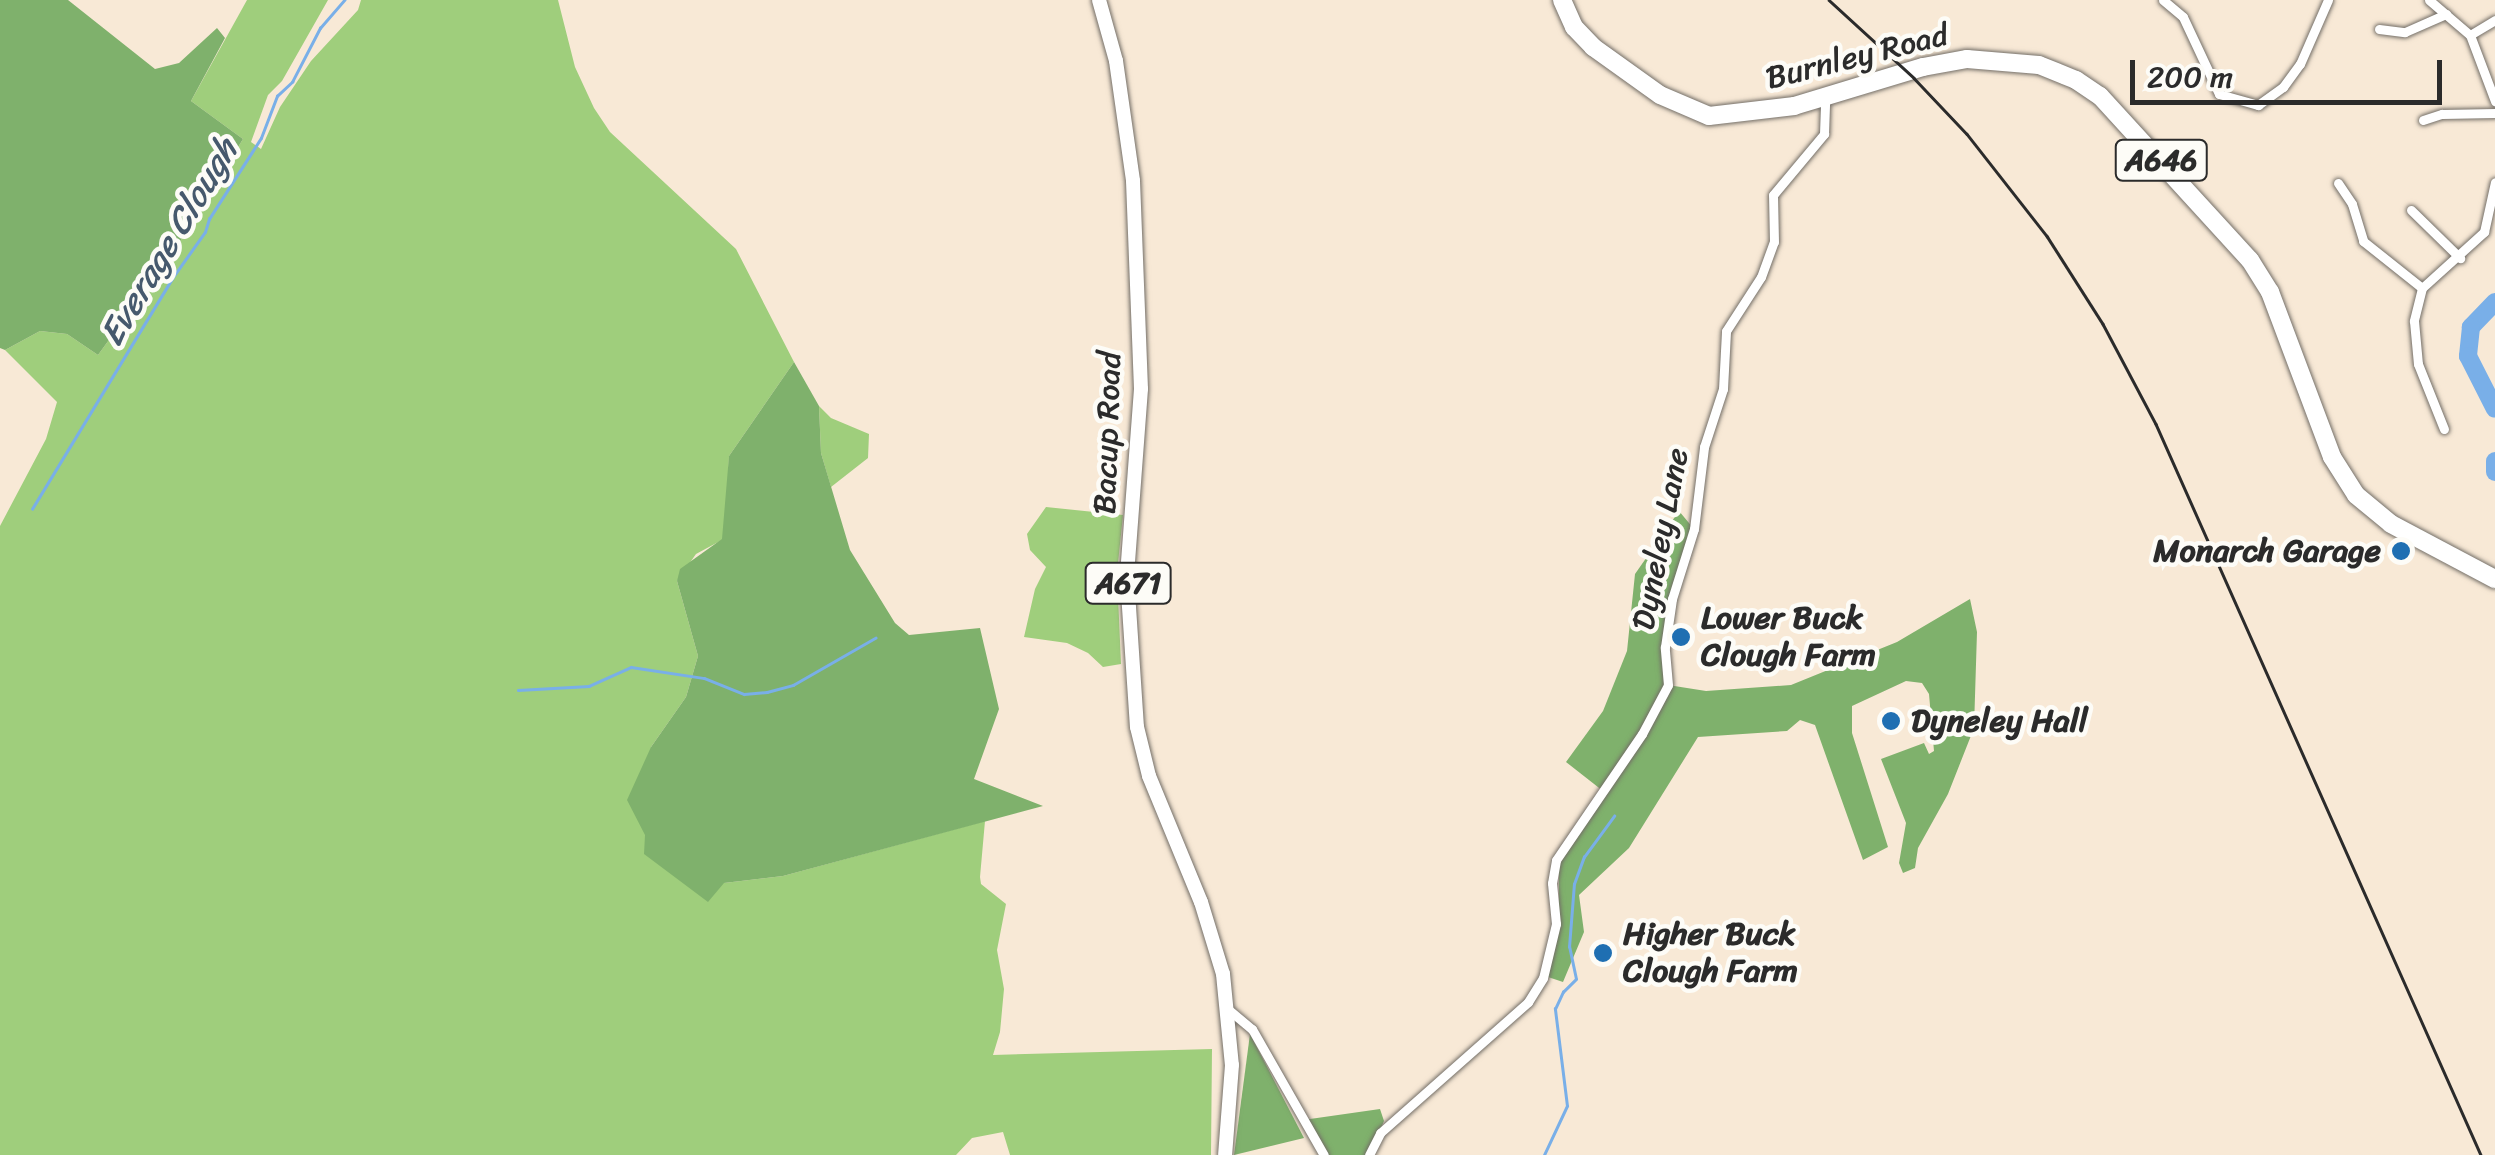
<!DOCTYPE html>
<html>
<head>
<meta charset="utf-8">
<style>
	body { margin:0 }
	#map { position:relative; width:2495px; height:1155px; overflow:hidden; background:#f8e9d6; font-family:Sriracha,sans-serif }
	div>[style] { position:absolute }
	.green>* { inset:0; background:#9fce7c }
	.forest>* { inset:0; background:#7fb16c }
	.stream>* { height:2.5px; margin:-1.25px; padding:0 1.25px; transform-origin:1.25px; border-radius:1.25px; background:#79afe8 }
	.river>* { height:18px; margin:-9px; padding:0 9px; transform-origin:9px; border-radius:9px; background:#79afe8 }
	.roads { filter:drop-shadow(0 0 2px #736e67) drop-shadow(0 0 2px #736e67) }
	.street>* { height:9px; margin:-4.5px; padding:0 4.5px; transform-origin:4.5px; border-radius:4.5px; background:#fff }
	.primary>* { height:14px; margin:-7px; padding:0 7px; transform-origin:7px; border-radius:7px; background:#fff }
	.highway>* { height:18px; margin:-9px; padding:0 9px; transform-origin:9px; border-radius:9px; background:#fff }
	.rail>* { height:2.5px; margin:-1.25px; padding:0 1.25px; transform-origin:1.25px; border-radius:1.25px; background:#2b2b2b }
	.dots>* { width:28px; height:28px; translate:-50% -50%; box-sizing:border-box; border:5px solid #fdfcf7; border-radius:50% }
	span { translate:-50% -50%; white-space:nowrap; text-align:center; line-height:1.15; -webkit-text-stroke:9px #fdfcf7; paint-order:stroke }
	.shield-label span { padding:2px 8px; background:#fdfcf7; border:2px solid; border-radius:8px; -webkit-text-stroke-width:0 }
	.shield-label { font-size:30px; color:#2b2b2b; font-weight:700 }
	.street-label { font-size:32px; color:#2b2b2b }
	.poi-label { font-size:32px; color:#2b2b2b; font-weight:700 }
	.right { translate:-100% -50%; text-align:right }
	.left { translate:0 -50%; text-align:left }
	.water-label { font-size:35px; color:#46596d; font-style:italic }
	.scale { position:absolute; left:2130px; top:60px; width:312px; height:45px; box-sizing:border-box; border:5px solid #2b2b2b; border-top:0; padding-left:12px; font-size:30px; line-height:35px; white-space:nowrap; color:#2b2b2b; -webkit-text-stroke:8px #fdfcf7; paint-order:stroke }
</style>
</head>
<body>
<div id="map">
	<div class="green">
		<i style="clip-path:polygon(247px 0,328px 0,282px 81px,268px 95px,251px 142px,261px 149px,280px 107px,311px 61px,358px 10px,361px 0,558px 0,575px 67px,594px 108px,610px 132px,736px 249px,794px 362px,729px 456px,726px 531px,722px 540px,696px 554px,677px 581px,698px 656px,686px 697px,651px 747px,724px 883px,783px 876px,985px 821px,980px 877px,981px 884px,1006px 904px,997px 950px,1004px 989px,1000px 1032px,993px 1055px,1212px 1049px,1211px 1155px,1010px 1155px,1003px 1132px,972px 1138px,956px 1155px,0 1155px,0 526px,46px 439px,57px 402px,5px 350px,40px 331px,67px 334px,98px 355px,178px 245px,243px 139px,191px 101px)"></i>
		<i style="clip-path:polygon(819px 406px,831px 418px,869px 434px,868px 458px,831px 487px,821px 453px)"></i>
		<i style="clip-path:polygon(1046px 507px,1123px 515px,1117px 573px,1121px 664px,1103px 667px,1088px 653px,1067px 643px,1024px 637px,1035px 589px,1046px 567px,1030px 550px,1027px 534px)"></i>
	</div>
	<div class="forest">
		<i style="clip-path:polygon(0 0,68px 0,155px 69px,179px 63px,217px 28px,225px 38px,191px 101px,243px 139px,178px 245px,98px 355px,67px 334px,40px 331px,5px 350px,0 348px)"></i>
		<i style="clip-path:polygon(794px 362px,819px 406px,821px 453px,850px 550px,895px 623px,909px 635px,980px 628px,999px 709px,974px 779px,1043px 806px,783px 876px,724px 883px,708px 902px,644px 854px,645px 835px,627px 800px,651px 747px,686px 697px,698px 656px,677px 581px,680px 569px,722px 539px,729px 456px)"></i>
		<i style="clip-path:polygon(1679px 511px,1694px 529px,1665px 647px,1668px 685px,1706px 691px,1791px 685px,1897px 642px,1970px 599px,1977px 632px,1974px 728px,1948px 794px,1918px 848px,1915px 868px,1903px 873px,1899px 863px,1906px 823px,1881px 759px,1924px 743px,1929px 754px,1934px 751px,1929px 694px,1922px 683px,1906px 681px,1852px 706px,1852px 733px,1888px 847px,1863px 860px,1815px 725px,1800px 720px,1787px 731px,1698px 737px,1629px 848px,1579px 895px,1584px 932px,1563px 982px,1548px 977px,1559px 929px,1559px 865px,1577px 827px,1603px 791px,1566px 762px,1603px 711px,1627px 651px,1635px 574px)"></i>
		<i style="clip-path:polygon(1250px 1034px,1304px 1138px,1234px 1155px)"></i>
		<i style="clip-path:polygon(1380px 1109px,1384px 1121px,1369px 1155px,1324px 1155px,1303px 1120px)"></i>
	</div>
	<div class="stream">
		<i style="left:32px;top:509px;width:271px;rotate:-58.7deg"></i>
		<i style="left:173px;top:277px;width:55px;rotate:-54.6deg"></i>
		<i style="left:205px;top:232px;width:14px;rotate:-73deg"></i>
		<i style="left:209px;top:219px;width:96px;rotate:-57.3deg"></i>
		<i style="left:261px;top:138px;width:45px;rotate:-69.1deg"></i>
		<i style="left:277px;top:96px;width:21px;rotate:-43deg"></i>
		<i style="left:292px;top:82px;width:61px;rotate:-62.6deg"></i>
		<i style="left:320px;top:28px;width:37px;rotate:-49deg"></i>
		<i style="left:518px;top:690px;width:71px;rotate:-3.2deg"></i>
		<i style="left:589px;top:686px;width:46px;rotate:-24.3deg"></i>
		<i style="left:631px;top:667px;width:74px;rotate:8.6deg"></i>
		<i style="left:704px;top:678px;width:43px;rotate:21.8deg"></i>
		<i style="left:744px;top:694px;width:23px;rotate:-5deg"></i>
		<i style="left:767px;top:692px;width:27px;rotate:-15deg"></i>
		<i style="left:793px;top:685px;width:95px;rotate:-29.8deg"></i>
		<i style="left:1544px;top:1155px;width:54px;rotate:-64.9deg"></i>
		<i style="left:1567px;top:1106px;width:98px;rotate:-97.1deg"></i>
		<i style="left:1555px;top:1009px;width:19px;rotate:-65deg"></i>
		<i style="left:1563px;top:992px;width:18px;rotate:-45deg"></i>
		<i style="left:1576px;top:979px;width:33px;rotate:-102deg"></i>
		<i style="left:1569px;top:947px;width:63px;rotate:-85.5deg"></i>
		<i style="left:1574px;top:884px;width:29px;rotate:-70deg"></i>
		<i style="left:1584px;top:857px;width:51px;rotate:-53.8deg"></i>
	</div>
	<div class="river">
		<i style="left:2495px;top:302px;width:35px;rotate:134deg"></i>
		<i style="left:2471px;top:327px;width:29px;rotate:96deg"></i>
		<i style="left:2468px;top:356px;width:59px;rotate:63deg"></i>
		<i style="left:2495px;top:461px;width:11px;rotate:90deg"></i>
	</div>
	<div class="roads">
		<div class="street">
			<i style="left:2163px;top:0;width:26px;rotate:40deg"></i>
			<i style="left:2183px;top:17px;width:85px;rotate:64.9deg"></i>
			<i style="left:2219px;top:94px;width:41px;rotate:15.8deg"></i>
			<i style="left:2258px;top:105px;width:31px;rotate:-36deg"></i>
			<i style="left:2283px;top:87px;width:29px;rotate:-54deg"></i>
			<i style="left:2300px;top:64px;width:70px;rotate:-66.4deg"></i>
			<i style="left:2429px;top:0;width:54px;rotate:40.5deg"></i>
			<i style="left:2470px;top:35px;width:29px;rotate:-31deg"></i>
			<i style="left:2379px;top:29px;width:26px;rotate:7deg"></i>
			<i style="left:2405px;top:32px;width:45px;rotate:-23.7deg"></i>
			<i style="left:2470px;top:35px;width:71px;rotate:69.3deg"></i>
			<i style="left:2423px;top:120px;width:20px;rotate:-18deg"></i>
			<i style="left:2442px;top:114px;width:53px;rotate:-1.1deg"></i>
			<i style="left:2338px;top:183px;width:25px;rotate:56deg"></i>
			<i style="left:2352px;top:204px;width:39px;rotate:73deg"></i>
			<i style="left:2363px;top:241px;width:75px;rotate:38.5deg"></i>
			<i style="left:2422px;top:288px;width:84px;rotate:-42.1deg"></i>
			<i style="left:2484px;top:232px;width:51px;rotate:-77.6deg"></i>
			<i style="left:2411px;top:210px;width:69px;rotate:44.4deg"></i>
			<i style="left:2422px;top:288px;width:34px;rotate:104deg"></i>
			<i style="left:2414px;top:321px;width:43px;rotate:84.7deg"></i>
			<i style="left:2418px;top:364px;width:70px;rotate:68.2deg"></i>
			<i style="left:1229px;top:1010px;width:30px;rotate:40deg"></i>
			<i style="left:1252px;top:1029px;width:145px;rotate:60.3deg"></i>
			<i style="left:1369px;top:1155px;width:25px;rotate:-63deg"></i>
			<i style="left:1380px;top:1133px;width:198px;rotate:-41.5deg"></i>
			<i style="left:1528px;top:1002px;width:28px;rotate:-58deg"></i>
			<i style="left:1543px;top:978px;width:56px;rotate:-76.5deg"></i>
			<i style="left:1556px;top:924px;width:41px;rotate:-95.6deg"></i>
			<i style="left:1552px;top:883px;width:23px;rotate:-80deg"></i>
			<i style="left:1556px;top:860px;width:153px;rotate:-55.7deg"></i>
			<i style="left:1642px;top:734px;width:55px;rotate:-62deg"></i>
			<i style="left:1668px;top:685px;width:38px;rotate:-95deg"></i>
			<i style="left:1665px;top:647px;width:49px;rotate:-81.7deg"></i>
			<i style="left:1672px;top:599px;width:73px;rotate:-72.6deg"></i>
			<i style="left:1694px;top:529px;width:83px;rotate:-83deg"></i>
			<i style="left:1704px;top:447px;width:61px;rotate:-71.9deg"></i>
			<i style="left:1723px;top:389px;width:58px;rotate:-87deg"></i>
			<i style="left:1726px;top:331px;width:64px;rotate:-57.1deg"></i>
			<i style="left:1761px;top:277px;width:37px;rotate:-70deg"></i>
			<i style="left:1774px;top:242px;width:47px;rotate:-91.2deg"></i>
			<i style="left:1773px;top:195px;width:80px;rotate:-50.1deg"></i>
			<i style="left:1824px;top:134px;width:37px;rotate:-88deg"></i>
		</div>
		<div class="primary">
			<i style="left:1099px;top:0;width:63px;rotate:74.4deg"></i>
			<i style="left:1116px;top:61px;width:121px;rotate:81.9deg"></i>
			<i style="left:1133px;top:181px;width:208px;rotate:87.8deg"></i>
			<i style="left:1141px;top:389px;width:189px;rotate:94.3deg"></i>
			<i style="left:1127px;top:577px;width:150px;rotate:86.2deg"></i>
			<i style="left:1137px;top:727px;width:50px;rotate:76.2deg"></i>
			<i style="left:1149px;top:776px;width:136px;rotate:67.6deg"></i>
			<i style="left:1201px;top:902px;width:75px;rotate:73deg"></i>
			<i style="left:1223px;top:974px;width:91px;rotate:84.4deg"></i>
			<i style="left:1232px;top:1065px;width:90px;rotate:94.4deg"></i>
		</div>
		<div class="highway">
			<i style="left:1562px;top:0;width:30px;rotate:66deg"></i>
			<i style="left:1574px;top:27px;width:28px;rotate:46deg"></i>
			<i style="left:1593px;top:47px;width:82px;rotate:35.6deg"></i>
			<i style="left:1660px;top:95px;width:53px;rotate:23.2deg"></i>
			<i style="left:1709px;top:116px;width:86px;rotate:-6.7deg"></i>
			<i style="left:1794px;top:106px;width:135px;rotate:-16.8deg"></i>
			<i style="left:1923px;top:67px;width:45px;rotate:-10.3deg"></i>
			<i style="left:1967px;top:59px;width:72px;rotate:4.8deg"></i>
			<i style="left:2039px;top:65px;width:40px;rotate:22deg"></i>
			<i style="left:2076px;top:80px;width:29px;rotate:34deg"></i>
			<i style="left:2100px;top:96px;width:222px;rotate:47.6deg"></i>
			<i style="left:2250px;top:260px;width:38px;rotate:58deg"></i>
			<i style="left:2270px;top:292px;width:176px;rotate:69.4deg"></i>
			<i style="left:2332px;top:457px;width:45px;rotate:57.7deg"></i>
			<i style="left:2356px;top:495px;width:45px;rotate:39.6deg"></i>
			<i style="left:2391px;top:524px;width:118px;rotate:27.9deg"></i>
		</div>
	</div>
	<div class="rail">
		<i style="left:1829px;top:0;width:115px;rotate:42.5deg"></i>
		<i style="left:1914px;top:78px;width:77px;rotate:46.6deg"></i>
		<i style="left:1967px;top:134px;width:130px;rotate:51.9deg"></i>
		<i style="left:2047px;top:236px;width:104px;rotate:57.5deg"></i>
		<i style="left:2103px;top:324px;width:113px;rotate:62.1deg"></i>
		<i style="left:2156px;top:424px;width:800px;rotate:66.03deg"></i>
	</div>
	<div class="dots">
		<i style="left:2401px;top:551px;background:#1f6fb2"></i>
		<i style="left:1681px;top:637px;background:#1f6fb2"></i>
		<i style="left:1891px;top:721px;background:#1f6fb2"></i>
		<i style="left:1603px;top:953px;background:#1f6fb2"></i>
	</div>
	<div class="shield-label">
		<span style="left:2161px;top:160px">A646</span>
		<span style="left:1128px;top:583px">A671</span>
	</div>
	<div class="street-label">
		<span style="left:1857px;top:57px;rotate:-14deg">Burnley Road</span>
		<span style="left:1108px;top:433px;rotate:-88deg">Bacup Road</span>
		<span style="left:1661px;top:539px;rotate:-79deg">Dyneley Lane</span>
	</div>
	<div class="poi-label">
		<span class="right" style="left:2381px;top:551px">Monarch Garage</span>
		<span class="left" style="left:1701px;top:637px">Lower Buck<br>Clough Farm</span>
		<span class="left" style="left:1911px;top:721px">Dyneley Hall</span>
		<span class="left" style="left:1623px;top:953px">Higher Buck<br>Clough Farm</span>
	</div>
	<div class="water-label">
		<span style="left:168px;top:242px;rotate:-59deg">Everage Clough</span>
	</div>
	<div class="scale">200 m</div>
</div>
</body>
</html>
